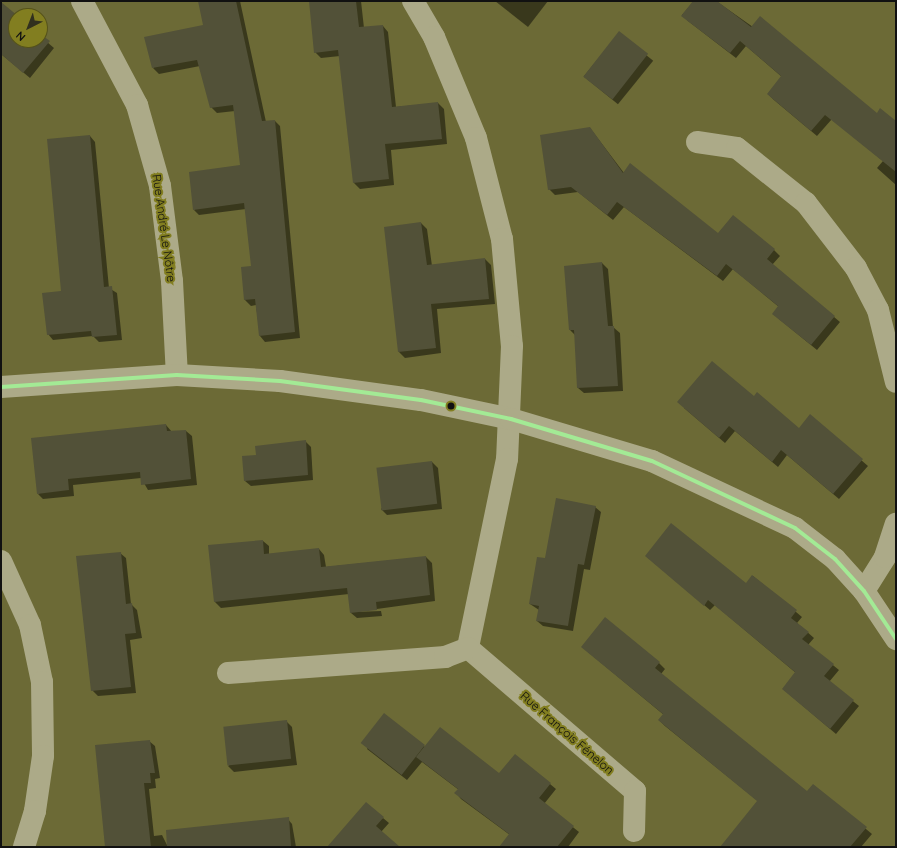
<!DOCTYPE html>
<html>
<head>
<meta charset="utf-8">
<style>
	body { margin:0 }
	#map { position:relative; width:897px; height:848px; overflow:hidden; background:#6c6a36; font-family:Quicksand,sans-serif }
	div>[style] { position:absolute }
	.shadow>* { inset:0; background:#0007; transform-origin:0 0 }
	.building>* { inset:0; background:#525138; transform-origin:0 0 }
	.minor>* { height:22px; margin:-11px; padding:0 11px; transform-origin:11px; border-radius:11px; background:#acaa88 }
	.bus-1>* { height:4px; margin:-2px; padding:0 2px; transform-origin:2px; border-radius:2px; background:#a3ea95 }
	.dots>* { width:11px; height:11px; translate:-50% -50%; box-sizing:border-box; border:2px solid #827e20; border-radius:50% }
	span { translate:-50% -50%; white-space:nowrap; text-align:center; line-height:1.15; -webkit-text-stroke:4px #827e20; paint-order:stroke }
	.street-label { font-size:12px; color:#111 }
	.frame { position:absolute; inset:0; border:2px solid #111; pointer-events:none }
	.north { position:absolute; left:8px; top:8px; width:40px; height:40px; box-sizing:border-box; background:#827e20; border:1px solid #55521a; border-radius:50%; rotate:222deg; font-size:11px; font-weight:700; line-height:16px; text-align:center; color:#111 }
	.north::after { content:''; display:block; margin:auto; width:14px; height:18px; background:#31301e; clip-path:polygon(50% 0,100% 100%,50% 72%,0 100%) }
</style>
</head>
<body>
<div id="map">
	<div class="shadow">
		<i style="clip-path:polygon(1px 1px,16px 40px,40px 40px,40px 36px,54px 48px,30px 78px,1px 54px)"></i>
		<i style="clip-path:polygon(199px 1px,240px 1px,266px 122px,275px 121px,280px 126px,300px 338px,265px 342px,260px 336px,256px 305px,251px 306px,245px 300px,242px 268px,252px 267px,246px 209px,199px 215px,194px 210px,242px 166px,235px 111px,217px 113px,211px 107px,200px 66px,159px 74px,153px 68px,204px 26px)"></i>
		<i style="clip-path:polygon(310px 1px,361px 1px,364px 28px,383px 26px,388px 32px,396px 107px,438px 103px,444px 109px,447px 144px,391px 150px,394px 185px,360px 189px,354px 183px,340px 56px,321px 58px,315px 52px)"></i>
		<i style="clip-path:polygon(495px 1px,548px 1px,528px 27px)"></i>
		<i style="clip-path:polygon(694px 1px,716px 1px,877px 114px,896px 122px,896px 185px,877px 168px,883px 161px,832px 119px,817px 136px,774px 100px,768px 94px,782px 77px,746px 46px,736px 58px,688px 21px,682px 15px)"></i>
		<i style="left:619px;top:33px;width:44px;height:56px;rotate:39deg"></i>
		<i style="clip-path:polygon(590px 128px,624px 173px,718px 234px,733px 216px,774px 250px,780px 256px,772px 265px,840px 322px,817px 350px,779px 319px,779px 307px,733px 269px,723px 281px,624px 207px,613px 220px,578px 192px,555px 195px,549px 189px)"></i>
		<i style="clip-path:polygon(90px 136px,95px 142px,109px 288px,117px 293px,122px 340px,99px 342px,93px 336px,53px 340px,48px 334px,62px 292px)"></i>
		<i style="clip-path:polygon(421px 223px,427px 229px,432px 266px,485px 259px,491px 265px,495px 304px,437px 309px,441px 353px,405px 358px,399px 352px)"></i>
		<i style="clip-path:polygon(602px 263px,608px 269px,613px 327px,620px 333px,623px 391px,584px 393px,578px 388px,575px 335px,570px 330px)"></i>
		<i style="clip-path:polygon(754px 397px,799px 430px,810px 416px,868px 466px,839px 499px,787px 455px,778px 467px,735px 431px,725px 443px,684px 408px)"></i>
		<i style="clip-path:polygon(166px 425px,172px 432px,186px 431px,192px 436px,197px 485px,148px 490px,141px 478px,73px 485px,74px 496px,43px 499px,38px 494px)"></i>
		<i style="clip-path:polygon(305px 441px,311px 447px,313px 480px,251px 486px,245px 481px,257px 455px)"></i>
		<i style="clip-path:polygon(432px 462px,438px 468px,442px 509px,387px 515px,381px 509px)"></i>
		<i style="clip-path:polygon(595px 507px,601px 512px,590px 570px,584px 569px,573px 631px,543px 626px,537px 621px,539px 610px,530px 604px,546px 559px)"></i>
		<i style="clip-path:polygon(263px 541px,269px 546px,269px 555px,319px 549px,324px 555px,326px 567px,426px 557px,432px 563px,435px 601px,355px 612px,381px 611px,382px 616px,357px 618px,351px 613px,349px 594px,221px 608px,215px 602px,209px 546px)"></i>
		<i style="clip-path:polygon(120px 553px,126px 558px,131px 604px,137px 610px,142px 638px,130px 640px,136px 693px,98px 696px,92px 690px)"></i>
		<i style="clip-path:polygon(646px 556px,747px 584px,753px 576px,802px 617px,797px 623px,814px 638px,808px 645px,839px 670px,829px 682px,859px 706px,836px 734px,783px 689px,796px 673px,715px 605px,710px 610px)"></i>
		<i style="clip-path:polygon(588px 652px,659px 663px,665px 669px,661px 674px,807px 793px,813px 785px,872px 834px,861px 847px,721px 847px,758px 801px,665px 726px,659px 720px,664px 715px)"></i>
		<i style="clip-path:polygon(384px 714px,425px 747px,499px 774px,550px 784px,556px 789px,544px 804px,579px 832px,568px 847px,500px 847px,510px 835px,461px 799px,456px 793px,459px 790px,422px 762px,407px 780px,367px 749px)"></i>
		<i style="clip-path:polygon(286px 721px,292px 727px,297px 765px,234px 772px,228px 766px)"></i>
		<i style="clip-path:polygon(149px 741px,155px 746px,160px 778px,155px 779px,156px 788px,149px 789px,154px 836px,162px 835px,168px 847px,106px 847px)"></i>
		<i style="clip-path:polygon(287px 818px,292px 824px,296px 847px,212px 847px)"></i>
		<i style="clip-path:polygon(383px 818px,389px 823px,381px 832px,399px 847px,329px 847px)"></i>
	</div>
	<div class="building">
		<i style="clip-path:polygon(198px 1px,236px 1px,262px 121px,275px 120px,295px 332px,259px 336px,255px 299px,244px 300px,241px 267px,251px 266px,244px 203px,193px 210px,189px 172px,240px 165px,233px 105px,210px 108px,197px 60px,152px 68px,144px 37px,203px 25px)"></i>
		<i style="clip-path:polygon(309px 1px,356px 1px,359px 27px,383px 25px,392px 107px,438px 102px,442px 139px,385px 144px,389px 179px,353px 183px,338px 50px,314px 53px)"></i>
		<i style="clip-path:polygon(693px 1px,717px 1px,751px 27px,760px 16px,877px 113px,880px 108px,896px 121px,896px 172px,825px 115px,811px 131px,767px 94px,781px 76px,740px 41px,730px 53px,681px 16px)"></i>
		<i style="clip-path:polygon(1px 2px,18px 16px,16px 40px,40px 40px,40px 34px,50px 41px,23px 73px,1px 54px)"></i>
		<i style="left:619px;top:31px;width:37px;height:58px;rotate:38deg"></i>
		<i style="clip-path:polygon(590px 127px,623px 173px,630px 163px,718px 233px,733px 215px,775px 249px,767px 259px,835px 316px,811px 345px,772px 314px,778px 306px,726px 264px,717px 276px,617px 202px,607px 215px,571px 187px,548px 190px,540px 135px)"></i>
		<i style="clip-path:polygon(90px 135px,104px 287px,112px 286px,117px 335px,92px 337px,91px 331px,47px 335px,42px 293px,61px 291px,47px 139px)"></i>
		<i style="clip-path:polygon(421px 222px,427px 265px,485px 258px,489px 299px,431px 304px,436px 348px,398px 352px,384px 227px)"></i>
		<i style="clip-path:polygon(602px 262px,608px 326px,614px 326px,618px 386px,577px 388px,574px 330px,569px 330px,564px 266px)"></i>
		<i style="clip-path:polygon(712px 361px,754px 396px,757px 392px,799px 428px,810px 414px,863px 459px,833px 494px,781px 450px,772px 462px,729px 426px,719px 438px,677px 402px)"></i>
		<i style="clip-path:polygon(166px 424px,167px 431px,186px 430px,191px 479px,141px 485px,140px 472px,68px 479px,69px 490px,37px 494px,31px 438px)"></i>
		<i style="clip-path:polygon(306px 440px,308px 475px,244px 481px,242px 456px,256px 455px,255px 446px)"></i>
		<i style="left:432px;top:461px;width:43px;height:56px;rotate:83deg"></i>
		<i style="clip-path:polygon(556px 498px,596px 506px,584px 565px,578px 564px,568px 626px,536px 621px,539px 606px,529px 604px,537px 557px,545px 558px)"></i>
		<i style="clip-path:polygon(671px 523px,746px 583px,752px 575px,797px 610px,791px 618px,809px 632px,802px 639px,834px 664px,824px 676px,854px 700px,830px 729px,782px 689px,795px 672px,708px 600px,704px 606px,645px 556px)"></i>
		<i style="clip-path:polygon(263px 540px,264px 554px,319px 548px,321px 567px,426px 556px,430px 595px,376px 602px,377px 610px,350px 613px,347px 588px,214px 602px,208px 545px)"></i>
		<i style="clip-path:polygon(121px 552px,126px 604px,132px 603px,136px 633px,125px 634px,131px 687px,91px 691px,76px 556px)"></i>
		<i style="clip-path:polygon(605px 617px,660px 662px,655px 668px,807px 791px,813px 784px,867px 827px,850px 847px,720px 847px,757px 801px,658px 720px,663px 714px,581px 647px)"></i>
		<i style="left:384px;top:713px;width:52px;height:38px;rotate:38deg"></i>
		<i style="left:287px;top:720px;width:39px;height:64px;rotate:84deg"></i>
		<i style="clip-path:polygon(440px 727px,499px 773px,515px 754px,551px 783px,539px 798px,574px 826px,557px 847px,499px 847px,509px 834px,454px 793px,458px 789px,416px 757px)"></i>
		<i style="clip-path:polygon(150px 740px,155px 773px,150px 773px,151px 783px,144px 783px,151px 847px,105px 847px,95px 745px)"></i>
		<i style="clip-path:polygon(366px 802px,384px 817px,376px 826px,400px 847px,327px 847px)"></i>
		<i style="clip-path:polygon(289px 817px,291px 847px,167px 847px,166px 830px)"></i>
	</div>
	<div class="minor">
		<i style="left:82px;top:1px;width:118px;rotate:62.1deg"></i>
		<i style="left:137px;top:105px;width:84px;rotate:74.1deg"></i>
		<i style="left:160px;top:186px;width:96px;rotate:82.8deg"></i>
		<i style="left:172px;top:281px;width:94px;rotate:87deg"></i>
		<i style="left:413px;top:1px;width:42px;rotate:59.7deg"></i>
		<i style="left:434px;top:37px;width:109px;rotate:67.4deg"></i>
		<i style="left:476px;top:138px;width:104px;rotate:75.6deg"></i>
		<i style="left:502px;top:239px;width:107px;rotate:84.7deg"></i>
		<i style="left:512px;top:346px;width:113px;rotate:92.5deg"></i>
		<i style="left:507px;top:459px;width:193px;rotate:101.7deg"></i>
		<i style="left:468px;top:648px;width:220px;rotate:40.6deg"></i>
		<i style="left:635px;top:791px;width:40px;rotate:91.4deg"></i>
		<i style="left:697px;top:142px;width:40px;rotate:8.5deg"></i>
		<i style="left:737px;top:148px;width:88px;rotate:38.6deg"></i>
		<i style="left:806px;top:203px;width:82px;rotate:52.4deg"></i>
		<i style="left:856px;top:268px;width:47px;rotate:62.4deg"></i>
		<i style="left:878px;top:310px;width:74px;rotate:76deg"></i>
		<i style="left:1px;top:387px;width:176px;rotate:-3.9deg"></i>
		<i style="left:177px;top:375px;width:103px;rotate:3.3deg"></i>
		<i style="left:280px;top:381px;width:142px;rotate:7.7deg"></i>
		<i style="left:421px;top:400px;width:92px;rotate:11.9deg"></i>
		<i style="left:511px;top:419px;width:147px;rotate:16.6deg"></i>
		<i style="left:652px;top:461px;width:158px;rotate:25.1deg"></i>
		<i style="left:795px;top:528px;width:51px;rotate:37.8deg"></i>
		<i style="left:835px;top:559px;width:43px;rotate:47.8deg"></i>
		<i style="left:864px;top:591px;width:58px;rotate:56.3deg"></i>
		<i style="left:1px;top:561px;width:70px;rotate:65.6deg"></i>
		<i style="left:30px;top:625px;width:58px;rotate:78.1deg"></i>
		<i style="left:42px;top:682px;width:74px;rotate:89.2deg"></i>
		<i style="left:43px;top:756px;width:56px;rotate:98.3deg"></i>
		<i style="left:35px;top:811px;width:38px;rotate:107deg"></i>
		<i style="left:864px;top:591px;width:40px;rotate:-58deg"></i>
		<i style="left:885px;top:557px;width:35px;rotate:-72deg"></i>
		<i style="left:228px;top:673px;width:218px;rotate:-4.2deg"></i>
		<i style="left:445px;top:657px;width:25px;rotate:-21deg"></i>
	</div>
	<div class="bus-1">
		<i style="left:1px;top:387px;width:176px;rotate:-3.9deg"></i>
		<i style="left:177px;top:375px;width:103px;rotate:3.3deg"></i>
		<i style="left:280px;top:381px;width:142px;rotate:7.7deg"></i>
		<i style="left:421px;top:400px;width:92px;rotate:11.9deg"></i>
		<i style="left:511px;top:419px;width:147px;rotate:16.6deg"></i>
		<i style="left:652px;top:461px;width:158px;rotate:25.1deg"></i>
		<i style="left:795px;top:528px;width:51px;rotate:37.8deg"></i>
		<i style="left:835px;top:559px;width:43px;rotate:47.8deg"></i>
		<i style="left:864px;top:591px;width:58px;rotate:56.3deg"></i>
	</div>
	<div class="dots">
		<i style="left:451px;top:406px;background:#111"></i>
	</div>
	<div class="street-label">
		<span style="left:164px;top:228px;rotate:82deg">Rue André Le Nôtre</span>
		<span style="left:567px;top:733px;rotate:41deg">Rue François Fénelon</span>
	</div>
	<div class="frame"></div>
	<div class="north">N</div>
</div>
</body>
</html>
